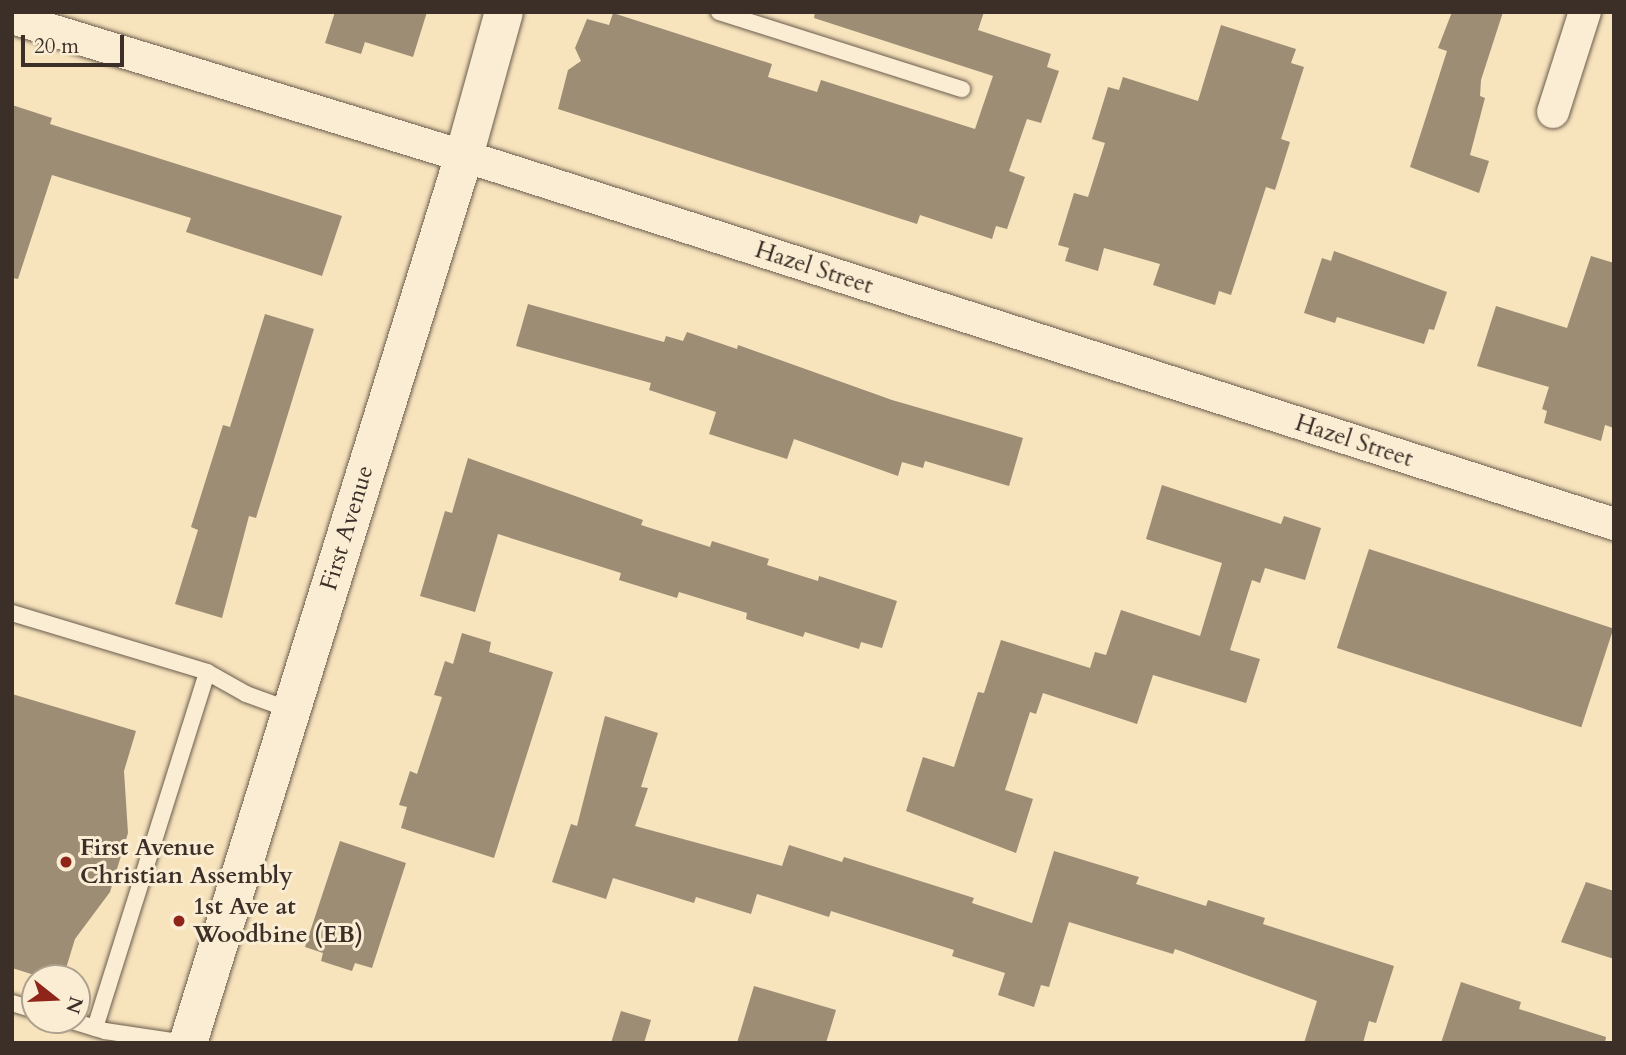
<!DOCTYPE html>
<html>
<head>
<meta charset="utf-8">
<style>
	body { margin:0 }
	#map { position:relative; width:1626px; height:1055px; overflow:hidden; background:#f7e3bc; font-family:Cardo,serif }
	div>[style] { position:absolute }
	.building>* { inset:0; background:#9d8d75; transform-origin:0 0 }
	.roads { filter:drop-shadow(0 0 2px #6b5c4d) drop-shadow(0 0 2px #6b5c4d) }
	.service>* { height:16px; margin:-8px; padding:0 8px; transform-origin:8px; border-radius:8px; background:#faedd3 }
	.minor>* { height:32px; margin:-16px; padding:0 16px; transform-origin:16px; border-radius:16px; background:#faedd3 }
	.tertiary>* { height:38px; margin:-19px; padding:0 19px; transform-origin:19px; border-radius:19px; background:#faedd3 }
	.dots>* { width:19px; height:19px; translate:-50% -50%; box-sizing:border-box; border:4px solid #faedd3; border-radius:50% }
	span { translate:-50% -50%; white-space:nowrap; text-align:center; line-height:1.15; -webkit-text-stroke:6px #faedd3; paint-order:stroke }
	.street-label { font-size:24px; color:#3c2f28 }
	.poi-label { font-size:24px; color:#3c2f28; font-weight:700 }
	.left { translate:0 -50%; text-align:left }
	.frame { position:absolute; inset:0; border:14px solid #3c2f28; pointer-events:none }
	.north { position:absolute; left:21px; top:964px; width:70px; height:70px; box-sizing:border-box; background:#faedd3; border:2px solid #aea18f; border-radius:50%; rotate:108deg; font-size:19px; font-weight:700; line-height:28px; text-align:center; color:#3c2f28 }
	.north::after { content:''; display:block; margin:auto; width:24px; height:32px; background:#8f2418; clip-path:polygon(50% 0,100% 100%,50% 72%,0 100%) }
	.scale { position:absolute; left:21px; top:35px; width:103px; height:32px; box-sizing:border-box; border:4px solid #3c2f28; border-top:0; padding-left:9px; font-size:21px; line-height:24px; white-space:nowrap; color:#3c2f28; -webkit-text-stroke:5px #faedd3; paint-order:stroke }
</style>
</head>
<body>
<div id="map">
	<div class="building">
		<i style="clip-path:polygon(335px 12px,427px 12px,413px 57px,365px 42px,361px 54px,325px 43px)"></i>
		<i style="clip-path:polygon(815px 12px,984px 12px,978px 30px,1051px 54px,1047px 67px,1059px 71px,1041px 123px,1027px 119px,1009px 171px,1025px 177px,1007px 229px,996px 226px,992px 239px,920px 215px,917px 224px,558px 109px,568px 70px,581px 61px,575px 48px,587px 19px,609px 25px,613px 13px,772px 64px,768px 77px,817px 92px,821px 80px,975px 129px,993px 76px,814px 18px)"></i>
		<i style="clip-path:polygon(1452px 12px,1503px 12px,1481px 80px,1480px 96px,1485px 98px,1470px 155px,1489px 161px,1479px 193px,1410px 167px,1447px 51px,1438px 48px)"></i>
		<i style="clip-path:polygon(1221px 25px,1296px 49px,1291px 63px,1304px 67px,1281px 139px,1290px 142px,1275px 190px,1266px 187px,1231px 295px,1219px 291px,1215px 305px,1153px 285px,1160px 264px,1104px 248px,1098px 271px,1065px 261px,1069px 248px,1058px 245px,1074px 193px,1088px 197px,1105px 143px,1092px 139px,1108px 87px,1119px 90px,1123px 77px,1198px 101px)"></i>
		<i style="clip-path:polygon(12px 105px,52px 118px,50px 124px,342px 216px,322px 276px,186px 232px,191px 218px,52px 175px,18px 279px,12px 278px)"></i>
		<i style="clip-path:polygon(1334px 251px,1447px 292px,1434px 330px,1429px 329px,1424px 344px,1337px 317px,1335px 323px,1304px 313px,1322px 258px,1331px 261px)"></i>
		<i style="clip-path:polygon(1591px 256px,1614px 263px,1614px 428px,1605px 425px,1601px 441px,1544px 423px,1547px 411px,1542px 409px,1549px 387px,1477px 366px,1496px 306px,1567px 328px)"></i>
		<i style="clip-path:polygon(528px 304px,664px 342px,666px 336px,683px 341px,687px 332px,737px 349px,738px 345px,892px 400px,1023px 438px,1009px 486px,925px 461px,923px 468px,902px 462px,898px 476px,794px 439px,787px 459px,709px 434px,716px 412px,649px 390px,651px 383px,516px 346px)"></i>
		<i style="clip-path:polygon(265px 314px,314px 329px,256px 518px,249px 516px,222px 618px,175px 604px,198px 530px,191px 527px,223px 425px,230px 427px)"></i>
		<i style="clip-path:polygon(468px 458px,643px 520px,641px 525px,710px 547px,712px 541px,769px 559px,767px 565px,818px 581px,819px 576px,897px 601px,882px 648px,861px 642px,859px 649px,805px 632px,803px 637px,746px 619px,747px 613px,679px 592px,677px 598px,619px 580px,621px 573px,498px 534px,475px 612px,420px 596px,445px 511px,452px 513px)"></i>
		<i style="clip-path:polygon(1162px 485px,1281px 524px,1284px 516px,1321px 528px,1305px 580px,1265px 568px,1260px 583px,1252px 580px,1230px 650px,1260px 659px,1246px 703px,1153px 675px,1137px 724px,1043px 693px,1036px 714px,1030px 712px,1005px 790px,1033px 799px,1016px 853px,906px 811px,923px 757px,954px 767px,978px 692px,984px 693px,1001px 640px,1090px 668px,1095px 652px,1106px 655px,1121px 610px,1200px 636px,1222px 563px,1146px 539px)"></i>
		<i style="left:1369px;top:549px;width:257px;height:104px;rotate:18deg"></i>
		<i style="clip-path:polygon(462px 633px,491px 642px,489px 652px,553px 672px,494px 858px,401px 828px,407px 807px,399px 805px,410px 771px,417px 774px,442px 697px,434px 695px,445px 661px,453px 664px)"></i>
		<i style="clip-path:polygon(12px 694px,136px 731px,124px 771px,128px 833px,110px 892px,75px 939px,63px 978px,44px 978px,12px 968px)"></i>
		<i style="clip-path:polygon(605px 716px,658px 733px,641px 787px,648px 788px,635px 826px,782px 866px,789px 845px,842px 862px,844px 857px,974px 898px,972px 903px,1032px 923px,1054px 851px,1139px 877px,1136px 884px,1206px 906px,1208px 900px,1265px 918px,1263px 924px,1394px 966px,1376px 1023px,1369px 1021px,1363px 1043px,1304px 1043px,1317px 1001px,1175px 949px,1173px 954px,1069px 922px,1049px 987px,1041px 985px,1034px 1007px,998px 995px,1005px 973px,952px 956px,954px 950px,831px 911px,829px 917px,757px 894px,751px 914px,696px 897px,694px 903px,613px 878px,606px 899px,552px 882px,571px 824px,577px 826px)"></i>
		<i style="clip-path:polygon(340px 841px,406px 863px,372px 968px,355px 963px,352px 971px,321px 961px,323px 953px,305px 947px)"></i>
		<i style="clip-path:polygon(1586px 882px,1614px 891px,1614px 959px,1561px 942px)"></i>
		<i style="clip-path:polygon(1461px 982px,1521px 1002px,1519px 1009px,1606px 1037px,1605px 1043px,1441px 1043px)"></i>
		<i style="clip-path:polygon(754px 986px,836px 1010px,826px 1043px,737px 1043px)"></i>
		<i style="clip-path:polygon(621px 1011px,651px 1020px,644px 1043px,611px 1043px)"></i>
	</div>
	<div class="roads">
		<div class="service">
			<i style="left:719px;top:12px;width:255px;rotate:17.6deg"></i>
			<i style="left:12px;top:613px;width:204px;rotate:16.8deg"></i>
			<i style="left:207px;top:672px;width:45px;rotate:29.4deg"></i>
			<i style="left:246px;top:694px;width:47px;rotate:20deg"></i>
			<i style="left:12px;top:1003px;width:24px;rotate:17deg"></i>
			<i style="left:69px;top:1020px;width:38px;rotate:17deg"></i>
			<i style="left:105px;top:1031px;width:81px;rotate:8.5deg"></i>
			<i style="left:95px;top:1028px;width:373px;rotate:-72.5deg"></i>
		</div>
		<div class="minor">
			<i style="left:12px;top:18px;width:512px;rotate:17.02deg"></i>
			<i style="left:502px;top:168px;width:1168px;rotate:17.75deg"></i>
			<i style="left:1553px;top:112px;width:105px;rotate:-72.3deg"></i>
		</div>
		<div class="tertiary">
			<i style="left:188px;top:1043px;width:929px;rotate:-72.72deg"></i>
			<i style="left:464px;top:156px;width:149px;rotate:-74.5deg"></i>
		</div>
	</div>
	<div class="dots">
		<i style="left:66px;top:862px;background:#8f2418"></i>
		<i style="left:179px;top:921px;background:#8f2418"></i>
	</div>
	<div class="street-label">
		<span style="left:814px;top:268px;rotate:18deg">Hazel Street</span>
		<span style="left:1354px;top:441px;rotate:18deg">Hazel Street</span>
		<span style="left:347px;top:528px;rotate:-73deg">First Avenue</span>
	</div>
	<div class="poi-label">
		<span class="left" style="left:80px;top:862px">First Avenue<br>Christian Assembly</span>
		<span class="left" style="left:193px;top:921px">1st Ave at<br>Woodbine (EB)</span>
	</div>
	<div class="frame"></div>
	<div class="north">N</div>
	<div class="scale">20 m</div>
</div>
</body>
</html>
